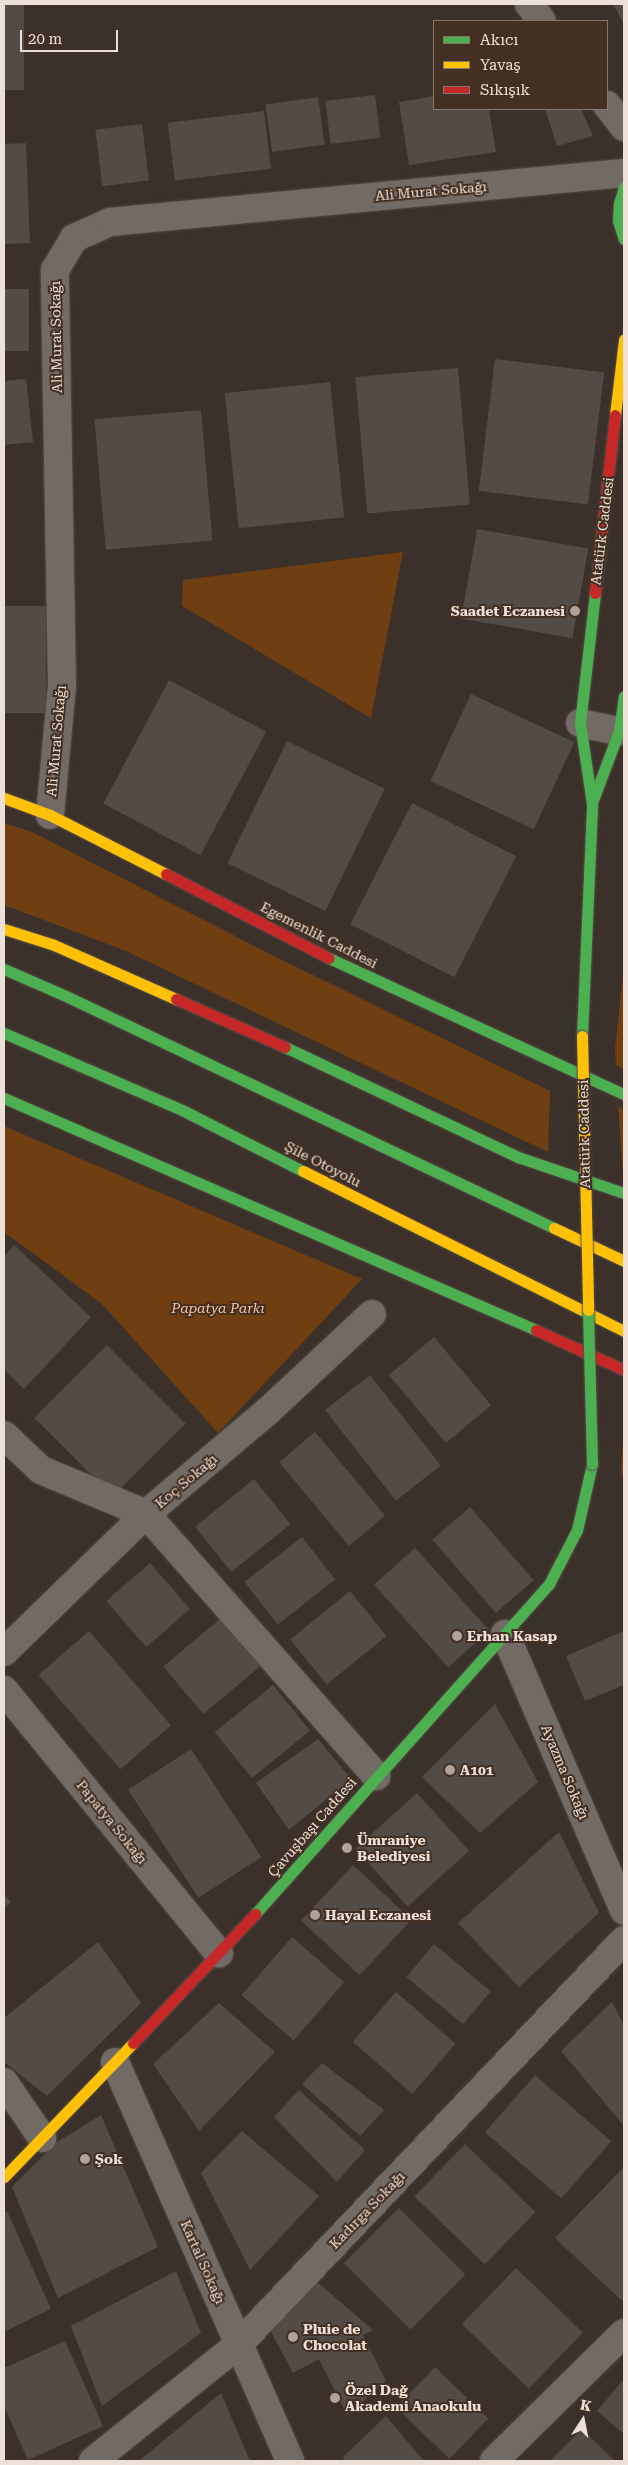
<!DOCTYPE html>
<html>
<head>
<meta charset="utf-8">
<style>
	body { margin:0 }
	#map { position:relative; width:628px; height:2465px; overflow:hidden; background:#3b312a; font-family:"Roboto Serif",serif }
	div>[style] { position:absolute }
	.green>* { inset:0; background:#703f11 }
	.building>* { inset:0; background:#534b45; transform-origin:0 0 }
	.roads { filter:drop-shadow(0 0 1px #564d47) drop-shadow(0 0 1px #564d47) }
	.street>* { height:28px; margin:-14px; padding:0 14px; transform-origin:14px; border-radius:14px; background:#726a64 }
	.fast>* { height:11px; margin:-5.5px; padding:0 5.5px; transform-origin:5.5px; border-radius:5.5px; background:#4caf50 }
	.slow>* { height:11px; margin:-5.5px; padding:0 5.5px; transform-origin:5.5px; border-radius:5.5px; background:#ffc107 }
	.jam>* { height:11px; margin:-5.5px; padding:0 5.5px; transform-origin:5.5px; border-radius:5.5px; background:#c62828 }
	.bridges { filter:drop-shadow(0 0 1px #564d47) drop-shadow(0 0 1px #564d47) }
	.fast-bridge>* { height:11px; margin:-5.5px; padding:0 5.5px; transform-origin:5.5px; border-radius:5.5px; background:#4caf50 }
	.slow-bridge>* { height:11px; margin:-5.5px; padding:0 5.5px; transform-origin:5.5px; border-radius:5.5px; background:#ffc107 }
	.dots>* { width:14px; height:14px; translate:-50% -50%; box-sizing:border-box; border:2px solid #433022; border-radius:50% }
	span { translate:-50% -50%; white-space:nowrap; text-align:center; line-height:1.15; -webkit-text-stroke:4px #433022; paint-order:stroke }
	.street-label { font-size:14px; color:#ede0d7 }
	.poi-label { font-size:14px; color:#ede0d7; font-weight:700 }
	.right { translate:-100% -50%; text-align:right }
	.left { translate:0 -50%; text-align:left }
	.park-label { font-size:14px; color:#f8c49e; font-style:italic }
	.frame { position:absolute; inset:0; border:5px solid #ede0d7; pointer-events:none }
	.legend { position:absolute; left:433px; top:20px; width:175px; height:90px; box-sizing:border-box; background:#433022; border:1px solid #87766a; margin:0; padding:6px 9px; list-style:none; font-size:15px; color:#ede0d7 }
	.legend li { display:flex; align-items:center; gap:10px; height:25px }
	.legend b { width:25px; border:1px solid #87766a }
	.north { position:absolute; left:558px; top:2395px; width:50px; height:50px; -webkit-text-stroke:4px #433022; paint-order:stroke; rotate:11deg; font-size:14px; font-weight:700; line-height:20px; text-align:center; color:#ede0d7 }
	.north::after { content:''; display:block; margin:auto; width:18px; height:22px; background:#ede0d7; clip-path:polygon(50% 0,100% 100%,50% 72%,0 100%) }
	.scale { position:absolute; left:20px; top:30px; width:98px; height:22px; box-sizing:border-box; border:2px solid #ede0d7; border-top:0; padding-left:6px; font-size:15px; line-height:18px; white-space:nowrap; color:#ede0d7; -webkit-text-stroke:4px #433022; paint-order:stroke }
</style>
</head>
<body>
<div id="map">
	<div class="green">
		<i style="clip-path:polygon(403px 552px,371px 718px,182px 606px,183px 580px)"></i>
		<i style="clip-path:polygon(4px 823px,32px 832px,274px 956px,550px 1091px,548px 1152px,126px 951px,4px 905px)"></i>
		<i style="clip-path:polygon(624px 965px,624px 1070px,616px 1065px,615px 1048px)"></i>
		<i style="clip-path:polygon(618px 1106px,624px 1110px,624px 1174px,623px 1174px)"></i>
		<i style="clip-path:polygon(4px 1126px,13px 1130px,362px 1279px,218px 1433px,102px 1304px,4px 1232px)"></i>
		<i style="clip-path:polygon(624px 1421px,624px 1478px,621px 1473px)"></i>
	</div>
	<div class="building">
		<i style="left:4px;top:4px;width:20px;height:86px"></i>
		<i style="clip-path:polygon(613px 4px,624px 4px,624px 24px)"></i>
		<i style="left:375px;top:95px;width:43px;height:50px;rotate:83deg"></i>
		<i style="clip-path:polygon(434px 96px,434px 109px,489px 109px,496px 152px,409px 165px,399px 102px)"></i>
		<i style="left:318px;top:97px;width:48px;height:53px;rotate:82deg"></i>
		<i style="clip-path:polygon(545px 109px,581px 109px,593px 136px,557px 146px)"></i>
		<i style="left:264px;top:111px;width:58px;height:97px;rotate:83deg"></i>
		<i style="left:142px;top:124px;width:57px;height:47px;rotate:83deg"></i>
		<i style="clip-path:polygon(26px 143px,30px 243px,4px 244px,4px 144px)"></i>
		<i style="left:4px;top:289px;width:25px;height:62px"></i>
		<i style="left:495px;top:359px;width:110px;height:133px;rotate:7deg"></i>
		<i style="left:458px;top:368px;width:137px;height:103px;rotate:85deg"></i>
		<i style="clip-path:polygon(26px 379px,33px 442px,4px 445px,4px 381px)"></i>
		<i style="left:330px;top:382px;width:136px;height:106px;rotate:84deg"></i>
		<i style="left:201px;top:410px;width:131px;height:107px;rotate:85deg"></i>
		<i style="left:477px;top:529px;width:113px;height:91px;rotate:10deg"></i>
		<i style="left:4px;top:606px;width:42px;height:107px"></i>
		<i style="left:169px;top:680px;width:110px;height:140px;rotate:28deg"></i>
		<i style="left:471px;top:694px;width:114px;height:96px;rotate:25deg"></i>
		<i style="left:287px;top:741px;width:109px;height:136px;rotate:26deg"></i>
		<i style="left:412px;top:803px;width:117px;height:136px;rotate:27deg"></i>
		<i style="clip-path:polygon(14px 1245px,91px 1317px,24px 1389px,4px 1370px,4px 1257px)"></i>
		<i style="left:434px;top:1337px;width:89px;height:59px;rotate:50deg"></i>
		<i style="left:107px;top:1345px;width:111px;height:103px;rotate:45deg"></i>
		<i style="left:370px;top:1375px;width:115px;height:57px;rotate:52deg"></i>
		<i style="left:315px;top:1432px;width:109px;height:47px;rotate:50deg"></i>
		<i style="left:254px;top:1479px;width:58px;height:76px;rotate:51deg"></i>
		<i style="left:470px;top:1507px;width:97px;height:50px;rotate:49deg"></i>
		<i style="left:302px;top:1537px;width:54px;height:73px;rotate:52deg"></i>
		<i style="left:415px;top:1548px;width:111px;height:55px;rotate:48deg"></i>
		<i style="left:150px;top:1563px;width:61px;height:58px;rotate:49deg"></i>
		<i style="left:350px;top:1591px;width:58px;height:77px;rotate:51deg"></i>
		<i style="left:220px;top:1619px;width:62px;height:74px;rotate:50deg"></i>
		<i style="left:89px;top:1631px;width:125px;height:67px;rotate:49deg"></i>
		<i style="clip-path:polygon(624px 1631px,624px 1685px,585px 1701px,566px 1656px)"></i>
		<i style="left:273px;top:1685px;width:59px;height:75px;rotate:51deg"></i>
		<i style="clip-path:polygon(495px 1704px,538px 1782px,480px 1833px,422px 1777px)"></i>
		<i style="clip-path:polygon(318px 1739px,351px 1779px,289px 1830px,256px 1783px)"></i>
		<i style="left:191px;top:1749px;width:129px;height:75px;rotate:57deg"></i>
		<i style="left:417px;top:1793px;width:78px;height:83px;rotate:48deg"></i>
		<i style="clip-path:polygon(559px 1832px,599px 1913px,519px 1987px,458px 1923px)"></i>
		<i style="left:353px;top:1865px;width:80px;height:76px;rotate:43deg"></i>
		<i style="clip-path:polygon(4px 1894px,11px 1902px,4px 1908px)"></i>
		<i style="left:292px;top:1937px;width:69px;height:77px;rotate:41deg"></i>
		<i style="clip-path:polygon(98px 1942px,141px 2003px,47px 2096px,4px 2062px,4px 2018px)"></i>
		<i style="left:434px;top:1944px;width:74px;height:43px;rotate:40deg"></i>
		<i style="left:396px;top:1992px;width:79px;height:66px;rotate:41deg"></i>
		<i style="clip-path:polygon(612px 2002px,624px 2025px,624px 2126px,561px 2051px)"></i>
		<i style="clip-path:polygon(219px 2003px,275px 2052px,199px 2131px,153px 2064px)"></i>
		<i style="clip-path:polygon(322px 2063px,384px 2110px,360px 2136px,302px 2084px)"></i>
		<i style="left:535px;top:2075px;width:101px;height:76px;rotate:41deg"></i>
		<i style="clip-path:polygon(299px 2090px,365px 2150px,337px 2182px,274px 2117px)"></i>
		<i style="clip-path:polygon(101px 2115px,158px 2247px,58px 2298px,12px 2187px,57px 2142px)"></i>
		<i style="clip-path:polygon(242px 2131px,319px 2196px,250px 2270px,201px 2173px)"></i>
		<i style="left:465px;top:2144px;width:98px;height:73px;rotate:44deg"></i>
		<i style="clip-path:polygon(624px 2167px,624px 2298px,622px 2301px,555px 2238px)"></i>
		<i style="left:399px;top:2208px;width:94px;height:78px;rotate:45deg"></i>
		<i style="clip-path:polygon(7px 2211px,51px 2309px,4px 2332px,4px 2213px)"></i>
		<i style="left:516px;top:2268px;width:93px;height:78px;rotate:44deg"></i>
		<i style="clip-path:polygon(176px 2271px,201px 2333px,102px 2406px,71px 2326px)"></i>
		<i style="clip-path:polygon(316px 2281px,373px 2330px,363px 2335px,386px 2381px,347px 2415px,319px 2359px,293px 2373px,268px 2326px)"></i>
		<i style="clip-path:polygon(65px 2341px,103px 2426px,28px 2460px,4px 2406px,4px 2368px)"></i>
		<i style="left:435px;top:2367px;width:74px;height:56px;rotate:44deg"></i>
		<i style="clip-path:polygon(624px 2379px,624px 2434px,597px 2411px)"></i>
		<i style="clip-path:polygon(221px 2393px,250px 2461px,139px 2461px)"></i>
		<i style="clip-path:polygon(386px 2416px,424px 2461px,345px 2461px,343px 2457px)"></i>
		<i style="clip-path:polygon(582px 2429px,615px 2461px,550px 2461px)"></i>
	</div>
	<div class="roads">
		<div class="street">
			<i style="left:529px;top:4px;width:21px;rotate:53deg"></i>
			<i style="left:607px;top:105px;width:28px;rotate:52deg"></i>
			<i style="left:580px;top:723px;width:40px;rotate:12deg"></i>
			<i style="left:50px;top:815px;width:130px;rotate:-84.7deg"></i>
			<i style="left:62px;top:686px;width:416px;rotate:-91deg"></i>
			<i style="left:55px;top:270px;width:37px;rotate:-59deg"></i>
			<i style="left:74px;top:238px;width:39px;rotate:-24deg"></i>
			<i style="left:110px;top:222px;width:516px;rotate:-5.45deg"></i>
			<i style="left:4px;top:1435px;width:51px;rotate:43.4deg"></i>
			<i style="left:41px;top:1470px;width:114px;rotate:22.7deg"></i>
			<i style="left:146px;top:1514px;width:349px;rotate:48.7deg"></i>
			<i style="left:505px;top:1634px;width:301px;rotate:66.7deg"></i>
			<i style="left:4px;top:1652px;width:198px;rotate:-44.2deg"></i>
			<i style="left:146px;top:1514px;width:160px;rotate:-40.2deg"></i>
			<i style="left:268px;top:1411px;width:142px;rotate:-43deg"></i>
			<i style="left:4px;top:1690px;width:340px;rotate:50.8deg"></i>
			<i style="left:115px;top:2062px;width:436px;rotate:66.3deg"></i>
			<i style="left:4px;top:2082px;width:68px;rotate:55.8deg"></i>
			<i style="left:93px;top:2461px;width:187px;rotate:-38.7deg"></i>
			<i style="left:239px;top:2344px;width:558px;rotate:-46.38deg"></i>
			<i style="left:494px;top:2461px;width:182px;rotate:-44.6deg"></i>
		</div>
		<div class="fast">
			<i style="left:624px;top:187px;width:17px;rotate:107deg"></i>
			<i style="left:619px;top:203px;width:18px;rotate:93deg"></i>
			<i style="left:618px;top:221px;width:19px;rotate:72deg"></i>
			<i style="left:593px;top:800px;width:74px;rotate:-69.4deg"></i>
			<i style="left:619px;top:731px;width:35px;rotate:-82deg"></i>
			<i style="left:329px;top:958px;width:325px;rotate:24.8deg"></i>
			<i style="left:4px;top:969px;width:70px;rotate:23.6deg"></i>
			<i style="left:68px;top:997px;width:538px;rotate:25.42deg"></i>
			<i style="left:4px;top:1033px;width:194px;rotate:23.4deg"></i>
			<i style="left:182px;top:1110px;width:136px;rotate:26.8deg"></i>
			<i style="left:582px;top:1036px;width:232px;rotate:-87.5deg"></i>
			<i style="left:592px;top:804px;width:82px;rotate:-98.4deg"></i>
			<i style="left:580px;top:723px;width:131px;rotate:-83.4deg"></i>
			<i style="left:285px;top:1047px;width:258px;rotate:25.3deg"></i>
			<i style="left:518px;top:1157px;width:112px;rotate:18.8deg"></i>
			<i style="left:4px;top:1098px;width:580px;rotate:23.56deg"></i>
			<i style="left:255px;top:1914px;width:442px;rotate:-48.3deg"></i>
			<i style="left:549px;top:1584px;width:61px;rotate:-62.6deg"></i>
			<i style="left:577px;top:1530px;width:68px;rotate:-77.2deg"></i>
		</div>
		<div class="slow">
			<i style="left:615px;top:415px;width:76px;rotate:-83.2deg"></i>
			<i style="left:4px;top:798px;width:49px;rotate:20.3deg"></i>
			<i style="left:50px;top:815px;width:130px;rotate:27deg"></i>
			<i style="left:4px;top:929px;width:52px;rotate:17.7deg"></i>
			<i style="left:54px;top:945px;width:133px;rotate:23.9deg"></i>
			<i style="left:303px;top:1171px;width:359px;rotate:26.5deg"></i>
			<i style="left:554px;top:1228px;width:77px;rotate:25.2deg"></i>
			<i style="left:4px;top:2177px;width:186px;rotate:-46.1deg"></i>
		</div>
		<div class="jam">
			<i style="left:595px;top:593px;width:179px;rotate:-83.6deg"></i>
			<i style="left:166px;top:874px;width:183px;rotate:27.3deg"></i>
			<i style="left:176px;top:999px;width:119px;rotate:23.8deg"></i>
			<i style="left:536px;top:1330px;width:97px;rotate:24.4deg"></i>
			<i style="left:133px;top:2043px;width:178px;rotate:-46.6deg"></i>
		</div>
	</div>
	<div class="bridges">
		<div class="fast-bridge">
			<i style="left:588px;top:1310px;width:154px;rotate:88.5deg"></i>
		</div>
		<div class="slow-bridge">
			<i style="left:582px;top:1036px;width:274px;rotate:88.7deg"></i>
		</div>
	</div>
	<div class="dots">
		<i style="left:575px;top:611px;background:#afa39a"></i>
		<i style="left:457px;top:1636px;background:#afa39a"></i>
		<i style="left:450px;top:1770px;background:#afa39a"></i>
		<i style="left:347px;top:1848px;background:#afa39a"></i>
		<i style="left:315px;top:1915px;background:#afa39a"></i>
		<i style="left:85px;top:2159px;background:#afa39a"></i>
		<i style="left:293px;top:2337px;background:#afa39a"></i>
		<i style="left:335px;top:2398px;background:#afa39a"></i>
	</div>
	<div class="street-label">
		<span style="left:431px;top:191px;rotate:-5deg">Ali Murat Sokağı</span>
		<span style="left:56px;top:337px;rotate:-91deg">Ali Murat Sokağı</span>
		<span style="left:602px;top:531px;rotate:-83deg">Atatürk Caddesi</span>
		<span style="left:56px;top:741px;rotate:-85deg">Ali Murat Sokağı</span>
		<span style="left:319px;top:935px;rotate:27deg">Egemenlik Caddesi</span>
		<span style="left:584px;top:1134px;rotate:-91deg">Atatürk Caddesi</span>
		<span style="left:323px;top:1164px;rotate:27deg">Şile Otoyolu</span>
		<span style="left:186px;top:1481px;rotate:-40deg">Koç Sokağı</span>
		<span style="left:565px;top:1772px;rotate:67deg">Ayazma Sokağı</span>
		<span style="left:112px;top:1822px;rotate:51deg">Papatya Sokağı</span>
		<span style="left:312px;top:1827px;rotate:-49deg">Çavuşbaşı Caddesi</span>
		<span style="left:367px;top:2210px;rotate:-46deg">Kadırga Sokağı</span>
		<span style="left:203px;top:2262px;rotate:66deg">Kartal Sokağı</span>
	</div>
	<div class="poi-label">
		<span class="right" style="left:565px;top:611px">Saadet Eczanesi</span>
		<span class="left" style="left:467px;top:1636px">Erhan Kasap</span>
		<span class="left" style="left:460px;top:1770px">A101</span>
		<span class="left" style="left:357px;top:1848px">Ümraniye<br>Belediyesi</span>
		<span class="left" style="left:325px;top:1915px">Hayal Eczanesi</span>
		<span class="left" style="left:95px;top:2159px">Şok</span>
		<span class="left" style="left:303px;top:2337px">Pluie de<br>Chocolat</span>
		<span class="left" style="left:345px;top:2398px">Özel Dağ<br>Akademi Anaokulu</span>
	</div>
	<div class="park-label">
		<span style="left:218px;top:1308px">Papatya Parkı</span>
	</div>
	<div class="frame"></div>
	<ul class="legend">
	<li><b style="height:6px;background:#4caf50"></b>Akıcı</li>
	<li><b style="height:6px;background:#ffc107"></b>Yavaş</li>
	<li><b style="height:6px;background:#c62828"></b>Sıkışık</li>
	</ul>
	<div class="north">K</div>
	<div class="scale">20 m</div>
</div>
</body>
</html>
